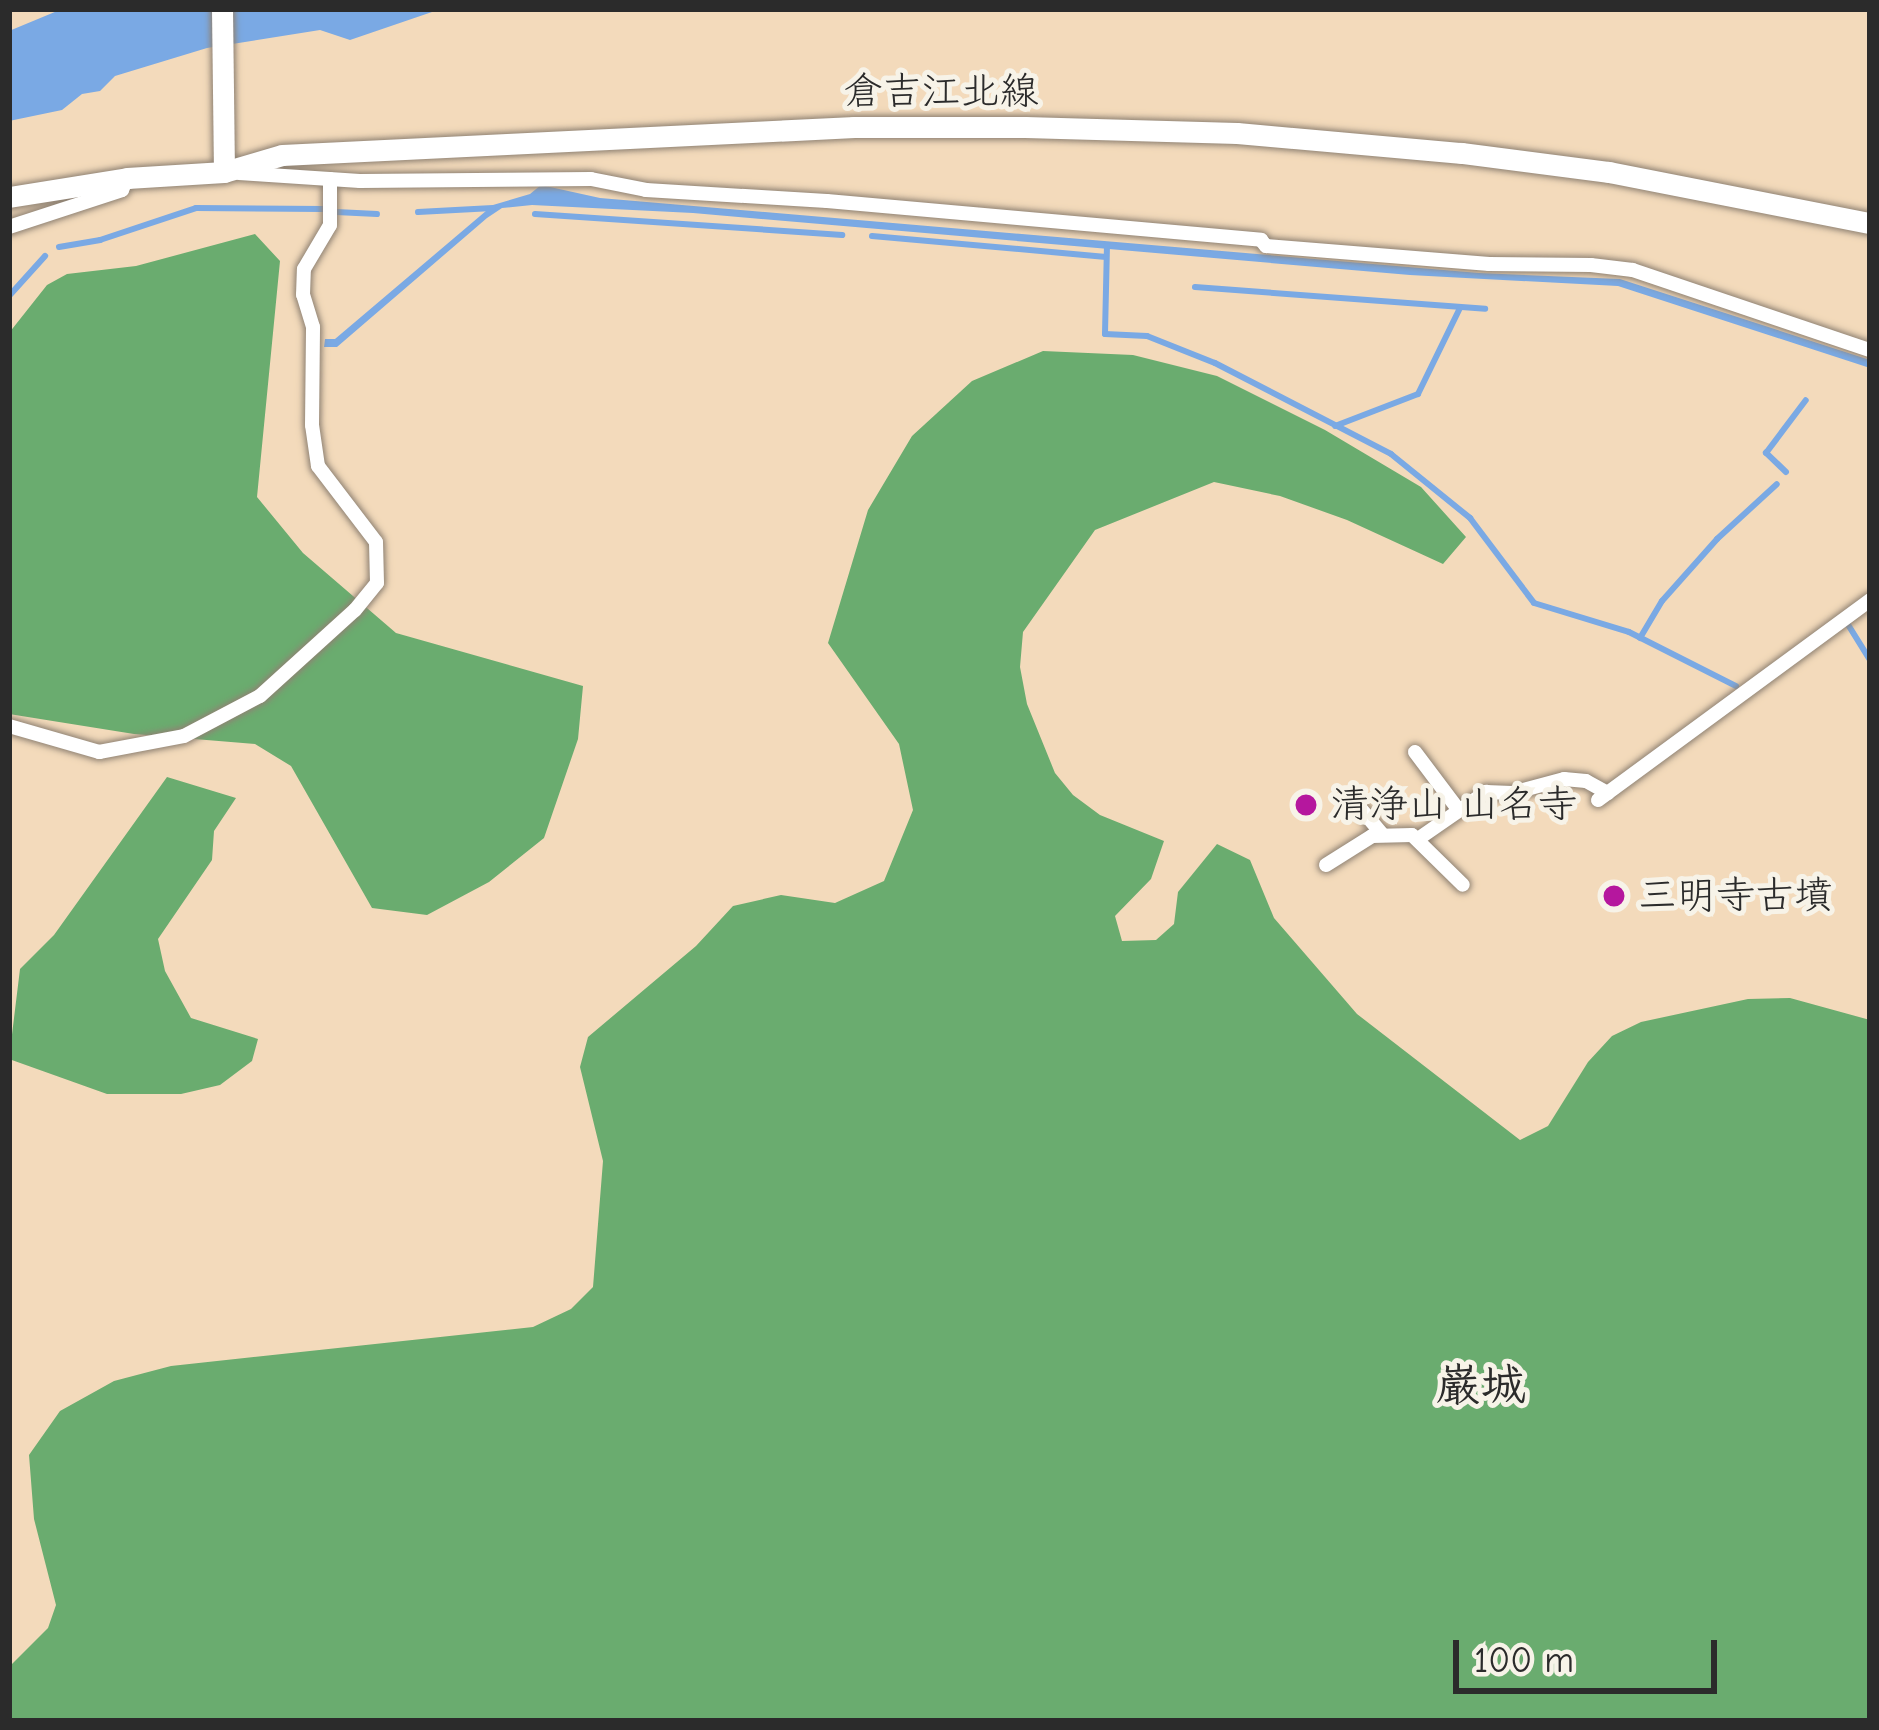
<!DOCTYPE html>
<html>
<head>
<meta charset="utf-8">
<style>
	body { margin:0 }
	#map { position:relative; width:1879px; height:1730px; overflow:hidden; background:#f3dabb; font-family:"Comic Neue","Klee One",sans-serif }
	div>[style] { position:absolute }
	.forest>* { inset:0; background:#6aac6f }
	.water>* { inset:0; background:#7aa9e4 }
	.stream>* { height:6px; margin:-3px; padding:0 3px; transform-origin:3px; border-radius:3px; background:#7aa9e4 }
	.roads { filter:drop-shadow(0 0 3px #8f8273) drop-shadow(0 0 3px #8f8273) }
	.minor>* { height:14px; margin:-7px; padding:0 7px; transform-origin:7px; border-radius:7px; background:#fff }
	.secondary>* { height:21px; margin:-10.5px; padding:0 10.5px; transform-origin:10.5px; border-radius:10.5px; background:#fff }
	.dots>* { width:33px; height:33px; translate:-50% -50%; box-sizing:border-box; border:6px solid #f7f3e8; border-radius:50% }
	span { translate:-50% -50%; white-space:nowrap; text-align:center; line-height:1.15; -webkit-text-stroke:10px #f7f3e8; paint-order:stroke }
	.street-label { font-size:39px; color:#2b2b2b }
	.poi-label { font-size:39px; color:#2b2b2b }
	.left { translate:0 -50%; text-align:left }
	.quarter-label { font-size:45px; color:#2b2b2b; font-weight:700 }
	.frame { position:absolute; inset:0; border:12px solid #2b2b2b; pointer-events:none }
	.scale { position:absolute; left:1453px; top:1640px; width:264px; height:54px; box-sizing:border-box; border:6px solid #2b2b2b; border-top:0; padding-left:15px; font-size:36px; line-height:42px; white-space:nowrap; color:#2b2b2b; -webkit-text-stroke:9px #f7f3e8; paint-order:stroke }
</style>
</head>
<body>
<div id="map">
	<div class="forest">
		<i style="clip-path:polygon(255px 234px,280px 261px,257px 497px,303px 553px,396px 633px,583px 686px,578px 739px,544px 838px,489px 882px,427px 915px,372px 908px,291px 766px,255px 744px,134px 734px,9px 714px,9px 333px,47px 285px,67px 274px,136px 266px)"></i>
		<i style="clip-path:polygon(1043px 351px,1133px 355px,1217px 376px,1325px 430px,1421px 487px,1466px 537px,1443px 564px,1347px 520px,1280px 496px,1214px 482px,1095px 530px,1023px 632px,1020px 667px,1027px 704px,1055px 773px,1073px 795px,1100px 815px,1164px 841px,1151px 879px,1115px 916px,1122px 941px,1156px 940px,1174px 924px,1178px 892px,1217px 844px,1250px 860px,1274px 918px,1357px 1014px,1520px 1140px,1548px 1126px,1588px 1062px,1612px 1036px,1641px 1022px,1748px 999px,1790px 998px,1870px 1020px,1870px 1721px,9px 1721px,9px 1667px,48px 1628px,56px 1605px,34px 1519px,29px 1455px,60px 1411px,114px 1381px,171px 1366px,533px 1327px,571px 1309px,593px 1287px,603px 1161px,580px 1067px,588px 1037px,696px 946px,733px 906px,781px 895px,835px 903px,884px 881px,913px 810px,899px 744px,828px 643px,868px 510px,912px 436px,972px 381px)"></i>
		<i style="clip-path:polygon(167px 777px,236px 798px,214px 831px,212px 860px,158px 939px,165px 971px,191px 1018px,258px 1039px,252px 1061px,220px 1085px,181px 1094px,107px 1094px,9px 1059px,20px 969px,54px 935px)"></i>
	</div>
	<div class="water">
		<i style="clip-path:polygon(62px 9px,432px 9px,432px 12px,350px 40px,320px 30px,207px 48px,115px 76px,100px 91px,82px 94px,62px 110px,9px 121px,9px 31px)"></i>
		<i style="clip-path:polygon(541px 185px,600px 198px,1479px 273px,1620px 279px,1870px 360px,1870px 368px,1618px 286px,1410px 275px,693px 213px,532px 205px,502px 208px,487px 218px,337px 347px,324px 347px,325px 339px,335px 339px,493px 205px,530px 194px)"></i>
	</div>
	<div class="stream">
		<i style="left:336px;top:212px;width:41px;rotate:2.8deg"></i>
		<i style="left:418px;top:212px;width:75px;rotate:-3.1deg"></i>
		<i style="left:535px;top:214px;width:308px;rotate:3.9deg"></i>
		<i style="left:872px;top:236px;width:235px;rotate:5.1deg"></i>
		<i style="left:1107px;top:245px;width:89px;rotate:91.3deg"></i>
		<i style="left:1105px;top:334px;width:42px;rotate:2.7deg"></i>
		<i style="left:1147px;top:336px;width:73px;rotate:21.7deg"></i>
		<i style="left:1215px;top:363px;width:198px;rotate:27.3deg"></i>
		<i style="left:1391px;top:454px;width:102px;rotate:39deg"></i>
		<i style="left:1470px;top:518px;width:106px;rotate:53deg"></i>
		<i style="left:1534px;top:603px;width:99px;rotate:17deg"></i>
		<i style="left:1629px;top:632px;width:120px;rotate:26.8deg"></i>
		<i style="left:59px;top:247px;width:42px;rotate:-9.7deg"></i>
		<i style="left:100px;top:240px;width:101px;rotate:-18.4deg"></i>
		<i style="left:196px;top:208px;width:127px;rotate:0.5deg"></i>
		<i style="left:1195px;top:287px;width:291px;rotate:4.3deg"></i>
		<i style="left:9px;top:296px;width:54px;rotate:-48deg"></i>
		<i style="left:1335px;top:426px;width:89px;rotate:-21.1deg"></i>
		<i style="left:1418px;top:394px;width:96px;rotate:-64deg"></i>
		<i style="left:1786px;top:472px;width:28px;rotate:-136deg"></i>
		<i style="left:1766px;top:453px;width:66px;rotate:-53deg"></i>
		<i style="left:1847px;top:623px;width:44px;rotate:58.1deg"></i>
		<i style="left:1640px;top:638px;width:43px;rotate:-59.3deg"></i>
		<i style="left:1662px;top:601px;width:83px;rotate:-48.4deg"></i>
		<i style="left:1717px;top:539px;width:81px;rotate:-42.5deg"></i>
	</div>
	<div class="roads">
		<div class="minor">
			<i style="left:239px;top:173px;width:121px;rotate:3.8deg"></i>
			<i style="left:360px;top:181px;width:231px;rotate:-0.5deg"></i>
			<i style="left:591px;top:179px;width:56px;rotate:11.3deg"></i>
			<i style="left:646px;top:190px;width:181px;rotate:3.5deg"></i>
			<i style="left:827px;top:201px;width:436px;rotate:5.1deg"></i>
			<i style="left:1261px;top:240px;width:8px;rotate:50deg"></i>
			<i style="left:1266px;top:246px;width:224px;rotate:4.6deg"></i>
			<i style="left:1489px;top:264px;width:102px;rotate:0.6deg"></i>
			<i style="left:1591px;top:265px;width:42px;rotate:6.8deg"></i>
			<i style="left:1633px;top:270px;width:250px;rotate:18.7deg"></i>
			<i style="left:9px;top:227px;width:119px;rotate:-18.1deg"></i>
			<i style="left:122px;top:190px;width:13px;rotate:-67deg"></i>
			<i style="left:9px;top:726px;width:94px;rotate:16.1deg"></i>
			<i style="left:99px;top:752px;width:86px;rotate:-10.7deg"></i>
			<i style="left:184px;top:736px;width:86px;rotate:-27.8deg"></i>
			<i style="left:260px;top:696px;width:128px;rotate:-42.2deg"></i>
			<i style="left:355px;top:610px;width:35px;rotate:-51deg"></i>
			<i style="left:377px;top:583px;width:41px;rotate:-91.4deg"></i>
			<i style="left:376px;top:542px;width:96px;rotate:-127.3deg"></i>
			<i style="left:318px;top:466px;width:41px;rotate:-98.3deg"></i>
			<i style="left:312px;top:425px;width:98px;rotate:-89.4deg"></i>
			<i style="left:313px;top:327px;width:34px;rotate:-107deg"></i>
			<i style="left:303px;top:295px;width:26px;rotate:-88deg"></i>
			<i style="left:304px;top:269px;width:51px;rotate:-59.4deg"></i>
			<i style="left:330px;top:225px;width:46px;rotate:-90deg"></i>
			<i style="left:1415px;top:752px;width:71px;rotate:53deg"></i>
			<i style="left:1598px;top:800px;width:338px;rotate:-36.3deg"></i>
			<i style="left:1361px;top:809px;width:34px;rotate:50deg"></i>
			<i style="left:1418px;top:839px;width:83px;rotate:-34.7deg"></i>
			<i style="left:1486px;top:792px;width:26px;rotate:2deg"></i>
			<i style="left:1512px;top:793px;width:54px;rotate:-15.1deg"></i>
			<i style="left:1564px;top:779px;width:22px;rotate:5deg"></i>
			<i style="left:1586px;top:781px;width:25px;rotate:29deg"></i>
			<i style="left:1326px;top:865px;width:54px;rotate:-32.2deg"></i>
			<i style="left:1372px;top:836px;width:40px;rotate:-1.4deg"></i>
			<i style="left:1412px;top:835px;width:71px;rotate:44.4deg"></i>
		</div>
		<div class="secondary">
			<i style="left:222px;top:9px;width:163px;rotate:89.3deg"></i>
			<i style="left:9px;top:197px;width:120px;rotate:-9.1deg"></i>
			<i style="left:127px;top:178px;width:97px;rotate:-3.5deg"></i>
			<i style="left:224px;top:172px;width:60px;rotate:-16.3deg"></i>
			<i style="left:282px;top:155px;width:573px;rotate:-2.8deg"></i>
			<i style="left:854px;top:127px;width:171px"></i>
			<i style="left:1025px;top:127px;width:212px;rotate:1.6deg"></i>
			<i style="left:1237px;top:133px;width:226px;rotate:5.1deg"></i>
			<i style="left:1462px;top:153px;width:148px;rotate:7.4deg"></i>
			<i style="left:1609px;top:172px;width:266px;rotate:11.1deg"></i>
		</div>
	</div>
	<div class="dots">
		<i style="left:1306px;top:805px;background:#b5179e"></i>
		<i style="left:1614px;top:896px;background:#b5179e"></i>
	</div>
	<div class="street-label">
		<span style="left:941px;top:92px">倉吉江北線</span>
	</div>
	<div class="poi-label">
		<span class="left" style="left:1330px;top:805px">清浄山 山名寺</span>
		<span class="left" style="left:1638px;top:896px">三明寺古墳</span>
	</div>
	<div class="quarter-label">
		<span style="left:1481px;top:1386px">巌城</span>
	</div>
	<div class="frame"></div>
	<div class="scale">100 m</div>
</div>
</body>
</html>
